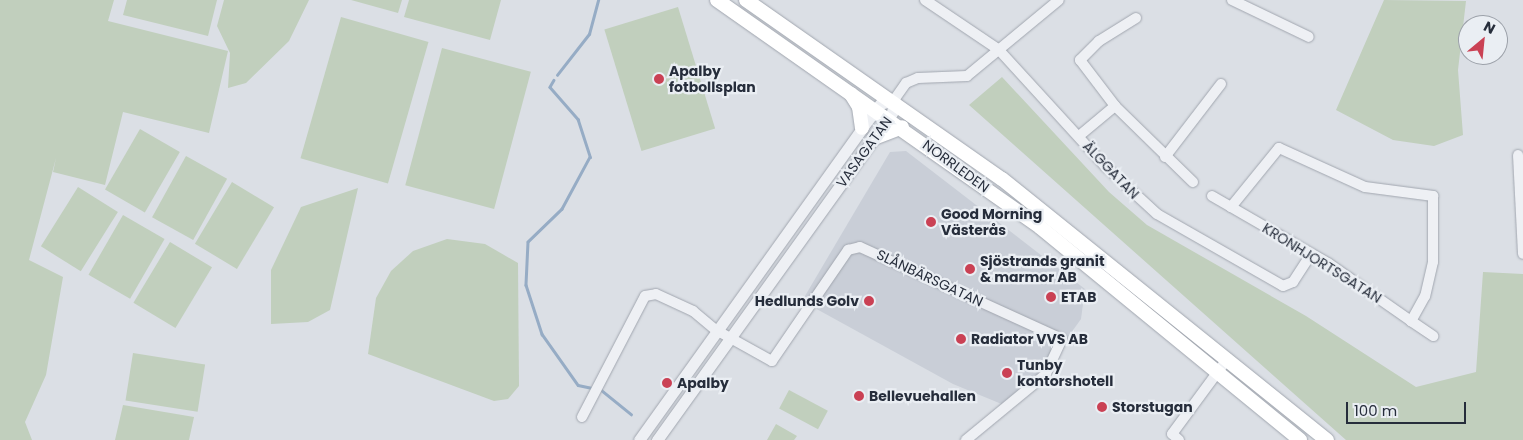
<!DOCTYPE html>
<html>
<head>
<meta charset="utf-8">
<style>
	body { margin:0 }
	#map { position:relative; width:1523px; height:440px; overflow:hidden; background:#dbdfe5; font-family:Poppins,sans-serif }
	div>[style] { position:absolute }
	.built>* { inset:0; background:#c9ced7 }
	.green>* { inset:0; background:#c1cfbd; transform-origin:0 0 }
	.stream>* { height:2.5px; margin:-1.25px; padding:0 1.25px; transform-origin:1.25px; border-radius:1.25px; background:#96acc5 }
	.roads { filter:drop-shadow(0 0 1px #a1a6af) drop-shadow(0 0 1px #a1a6af) }
	.minor>* { height:10px; margin:-5px; padding:0 5px; transform-origin:5px; border-radius:5px; background:#eef0f4 }
	.tertiary>* { height:11px; margin:-5.5px; padding:0 5.5px; transform-origin:5.5px; border-radius:5.5px; background:#eef0f4 }
	.secondary>* { height:14px; margin:-7px; padding:0 7px; transform-origin:7px; border-radius:7px; background:#fff }
	.dots>* { width:14px; height:14px; translate:-50% -50%; box-sizing:border-box; border:2px solid #eaeef3; border-radius:50% }
	span { translate:-50% -50%; white-space:nowrap; text-align:center; line-height:1.15; -webkit-text-stroke:4.5px #eaeef3; paint-order:stroke }
	.poi-label { font-size:14px; color:#262d3b; font-weight:700 }
	.left { translate:0 -50%; text-align:left }
	.right { translate:-100% -50%; text-align:right }
	.street-label { font-size:14px; color:#262d3b }
	.north { position:absolute; left:1458px; top:15px; width:50px; height:50px; box-sizing:border-box; background:#eaeef3; border:1px solid #9ca1a9; border-radius:50%; rotate:28deg; font-size:14px; font-weight:700; line-height:20px; text-align:center; color:#262d3b }
	.north::after { content:''; display:block; margin:auto; width:18px; height:22px; background:#ca4154; clip-path:polygon(50% 0,100% 100%,50% 72%,0 100%) }
	.scale { position:absolute; left:1346px; top:402px; width:120px; height:22px; box-sizing:border-box; border:2px solid #262d3b; border-top:0; padding-left:6px; font-size:15px; line-height:18px; white-space:nowrap; color:#262d3b; -webkit-text-stroke:4px #eaeef3; paint-order:stroke }
</style>
</head>
<body>
<div id="map">
	<div class="built">
		<i style="clip-path:polygon(906px 151px,1085px 289px,1081px 319px,1043px 372px,1004px 405px,953px 384px,802px 301px,890px 152px)"></i>
	</div>
	<div class="green">
		<i style="clip-path:polygon(0 0,114px 0,108px 21px,228px 51px,209px 133px,123px 112px,105px 185px,53px 172px,56px 158px,29px 260px,63px 277px,46px 375px,25px 422px,32px 440px,0 440px)"></i>
		<i style="clip-path:polygon(127px 0,217px 0,208px 36px,123px 15px)"></i>
		<i style="clip-path:polygon(224px 0,309px 0,289px 41px,246px 83px,228px 88px,230px 53px,217px 26px)"></i>
		<i style="clip-path:polygon(351px 0,402px 0,398px 13px)"></i>
		<i style="clip-path:polygon(409px 0,501px 0,490px 40px,404px 17px)"></i>
		<i style="clip-path:polygon(1384px 0,1466px 1px,1458px 70px,1463px 135px,1434px 146px,1393px 140px,1336px 110px)"></i>
		<i style="left:678px;top:7px;width:127px;height:77px;rotate:73deg"></i>
		<i style="left:341px;top:17px;width:91px;height:147px;rotate:16deg"></i>
		<i style="left:442px;top:48px;width:92px;height:142px;rotate:15deg"></i>
		<i style="clip-path:polygon(1002px 77px,1109px 192px,1147px 225px,1306px 316px,1416px 387px,1476px 372px,1483px 272px,1523px 274px,1523px 440px,1346px 440px,969px 105px)"></i>
		<i style="left:140px;top:129px;width:46px;height:70px;rotate:30deg"></i>
		<i style="left:186px;top:156px;width:47px;height:70px;rotate:29deg"></i>
		<i style="left:232px;top:182px;width:49px;height:72px;rotate:31deg"></i>
		<i style="left:78px;top:187px;width:47px;height:70px;rotate:32deg"></i>
		<i style="clip-path:polygon(358px 188px,330px 310px,308px 322px,271px 324px,271px 270px,301px 207px)"></i>
		<i style="left:123px;top:215px;width:48px;height:69px;rotate:30deg"></i>
		<i style="clip-path:polygon(447px 239px,485px 244px,518px 263px,519px 386px,508px 399px,494px 401px,368px 354px,376px 298px,391px 271px,413px 251px)"></i>
		<i style="left:170px;top:242px;width:49px;height:71px;rotate:31deg"></i>
		<i style="left:133px;top:353px;width:73px;height:48px;rotate:9deg"></i>
		<i style="left:789px;top:390px;width:44px;height:21px;rotate:28deg"></i>
		<i style="clip-path:polygon(123px 405px,194px 417px,189px 440px,115px 440px)"></i>
		<i style="clip-path:polygon(776px 424px,797px 436px,794px 440px,767px 440px)"></i>
	</div>
	<div class="stream">
		<i style="left:557px;top:75px;width:52px;rotate:-52deg"></i>
		<i style="left:589px;top:34px;width:35px;rotate:-75deg"></i>
		<i style="left:554px;top:80px;width:8px;rotate:120deg"></i>
		<i style="left:550px;top:87px;width:43px;rotate:48.8deg"></i>
		<i style="left:578px;top:119px;width:40px;rotate:72deg"></i>
		<i style="left:590px;top:157px;width:59px;rotate:118.3deg"></i>
		<i style="left:562px;top:209px;width:47px;rotate:135.9deg"></i>
		<i style="left:528px;top:242px;width:43px;rotate:92.7deg"></i>
		<i style="left:526px;top:285px;width:52px;rotate:71.9deg"></i>
		<i style="left:542px;top:334px;width:62px;rotate:54.8deg"></i>
		<i style="left:578px;top:385px;width:14px;rotate:12deg"></i>
		<i style="left:600px;top:389px;width:40px;rotate:39deg"></i>
	</div>
	<div class="roads">
		<div class="minor">
			<i style="left:925px;top:0;width:89px;rotate:34deg"></i>
			<i style="left:999px;top:50px;width:159px;rotate:47.6deg"></i>
			<i style="left:1106px;top:167px;width:69px;rotate:42.7deg"></i>
			<i style="left:1157px;top:214px;width:145px;rotate:29.7deg"></i>
			<i style="left:1283px;top:286px;width:11px;rotate:-22deg"></i>
			<i style="left:1293px;top:282px;width:33px;rotate:-57deg"></i>
			<i style="left:1232px;top:0;width:85px;rotate:25.7deg"></i>
			<i style="left:1136px;top:18px;width:44px;rotate:148.1deg"></i>
			<i style="left:1099px;top:41px;width:27px;rotate:135deg"></i>
			<i style="left:1080px;top:60px;width:58px;rotate:52.7deg"></i>
			<i style="left:1115px;top:106px;width:109px;rotate:44.3deg"></i>
			<i style="left:894px;top:100px;width:21px;rotate:-55deg"></i>
			<i style="left:906px;top:83px;width:13px;rotate:-23deg"></i>
			<i style="left:918px;top:78px;width:49px;rotate:-2.3deg"></i>
			<i style="left:967px;top:76px;width:119px;rotate:-39.6deg"></i>
			<i style="left:1079px;top:136px;width:47px;rotate:-39.8deg"></i>
			<i style="left:1279px;top:148px;width:94px;rotate:24.4deg"></i>
			<i style="left:1365px;top:187px;width:69px;rotate:7.5deg"></i>
			<i style="left:1433px;top:196px;width:66px;rotate:90deg"></i>
			<i style="left:1433px;top:262px;width:35px;rotate:103deg"></i>
			<i style="left:1425px;top:296px;width:29px;rotate:119deg"></i>
			<i style="left:1411px;top:321px;width:101px;rotate:-145.1deg"></i>
			<i style="left:1328px;top:263px;width:112px;rotate:-150deg"></i>
			<i style="left:1231px;top:207px;width:76px;rotate:-50.9deg"></i>
			<i style="left:1518px;top:155px;width:99px;rotate:87.1deg"></i>
			<i style="left:1165px;top:157px;width:92px;rotate:-52.5deg"></i>
			<i style="left:1212px;top:196px;width:22px;rotate:30deg"></i>
			<i style="left:1411px;top:321px;width:27px;rotate:34deg"></i>
			<i style="left:582px;top:417px;width:136px;rotate:-62.5deg"></i>
			<i style="left:645px;top:296px;width:11px;rotate:-10deg"></i>
			<i style="left:656px;top:294px;width:41px;rotate:24.7deg"></i>
			<i style="left:693px;top:311px;width:30px;rotate:40deg"></i>
			<i style="left:716px;top:330px;width:64px;rotate:29deg"></i>
			<i style="left:772px;top:361px;width:135px;rotate:-55.6deg"></i>
			<i style="left:848px;top:250px;width:12px;rotate:-14deg"></i>
			<i style="left:860px;top:247px;width:222px;rotate:24.5deg"></i>
			<i style="left:1062px;top:339px;width:38px;rotate:115deg"></i>
			<i style="left:1046px;top:374px;width:104px;rotate:140.5deg"></i>
			<i style="left:1179px;top:440px;width:9px;rotate:-139deg"></i>
			<i style="left:1172px;top:434px;width:94px;rotate:-53.6deg"></i>
		</div>
		<div class="tertiary">
			<i style="left:639px;top:440px;width:384px;rotate:-54.4deg"></i>
			<i style="left:862px;top:128px;width:30px;rotate:-53deg"></i>
			<i style="left:880px;top:104px;width:15px;rotate:-16deg"></i>
			<i style="left:894px;top:100px;width:13px;rotate:99deg"></i>
			<i style="left:892px;top:113px;width:403px;rotate:125.7deg"></i>
		</div>
		<div class="secondary">
			<i style="left:717px;top:0;width:395px;rotate:35.1deg"></i>
			<i style="left:1040px;top:227px;width:336px;rotate:39.3deg"></i>
			<i style="left:746px;top:0;width:312px;rotate:35deg"></i>
			<i style="left:1002px;top:179px;width:417px;rotate:38.8deg"></i>
			<i style="left:851px;top:94px;width:15px;rotate:58deg"></i>
			<i style="left:859px;top:107px;width:21px;rotate:82deg"></i>
			<i style="left:874px;top:138px;width:30px;rotate:-21deg"></i>
		</div>
	</div>
	<div class="dots">
		<i style="left:659px;top:79px;background:#ca4154"></i>
		<i style="left:931px;top:222px;background:#ca4154"></i>
		<i style="left:970px;top:269px;background:#ca4154"></i>
		<i style="left:1051px;top:297px;background:#ca4154"></i>
		<i style="left:869px;top:301px;background:#ca4154"></i>
		<i style="left:961px;top:339px;background:#ca4154"></i>
		<i style="left:1007px;top:373px;background:#ca4154"></i>
		<i style="left:667px;top:383px;background:#ca4154"></i>
		<i style="left:859px;top:396px;background:#ca4154"></i>
		<i style="left:1102px;top:407px;background:#ca4154"></i>
	</div>
	<div class="poi-label">
		<span class="left" style="left:669px;top:79px">Apalby<br>fotbollsplan</span>
		<span class="left" style="left:941px;top:222px">Good Morning<br>Västerås</span>
		<span class="left" style="left:980px;top:269px">Sjöstrands granit<br>&amp; marmor AB</span>
		<span class="left" style="left:1061px;top:297px">ETAB</span>
		<span class="right" style="left:859px;top:301px">Hedlunds Golv</span>
		<span class="left" style="left:971px;top:339px">Radiator VVS AB</span>
		<span class="left" style="left:1017px;top:373px">Tunby<br>kontorshotell</span>
		<span class="left" style="left:677px;top:383px">Apalby</span>
		<span class="left" style="left:869px;top:396px">Bellevuehallen</span>
		<span class="left" style="left:1112px;top:407px">Storstugan</span>
	</div>
	<div class="street-label">
		<span style="left:864px;top:152px;rotate:-54deg">VASAGATAN</span>
		<span style="left:956px;top:166px;rotate:36deg">NORRLEDEN</span>
		<span style="left:1111px;top:170px;rotate:46deg">ÄLGGATAN</span>
		<span style="left:1322px;top:263px;rotate:32deg">KRONHJORTSGATAN</span>
		<span style="left:930px;top:278px;rotate:25deg">SLÅNBÄRSGATAN</span>
	</div>
	<div class="north">N</div>
	<div class="scale">100 m</div>
</div>
</body>
</html>
